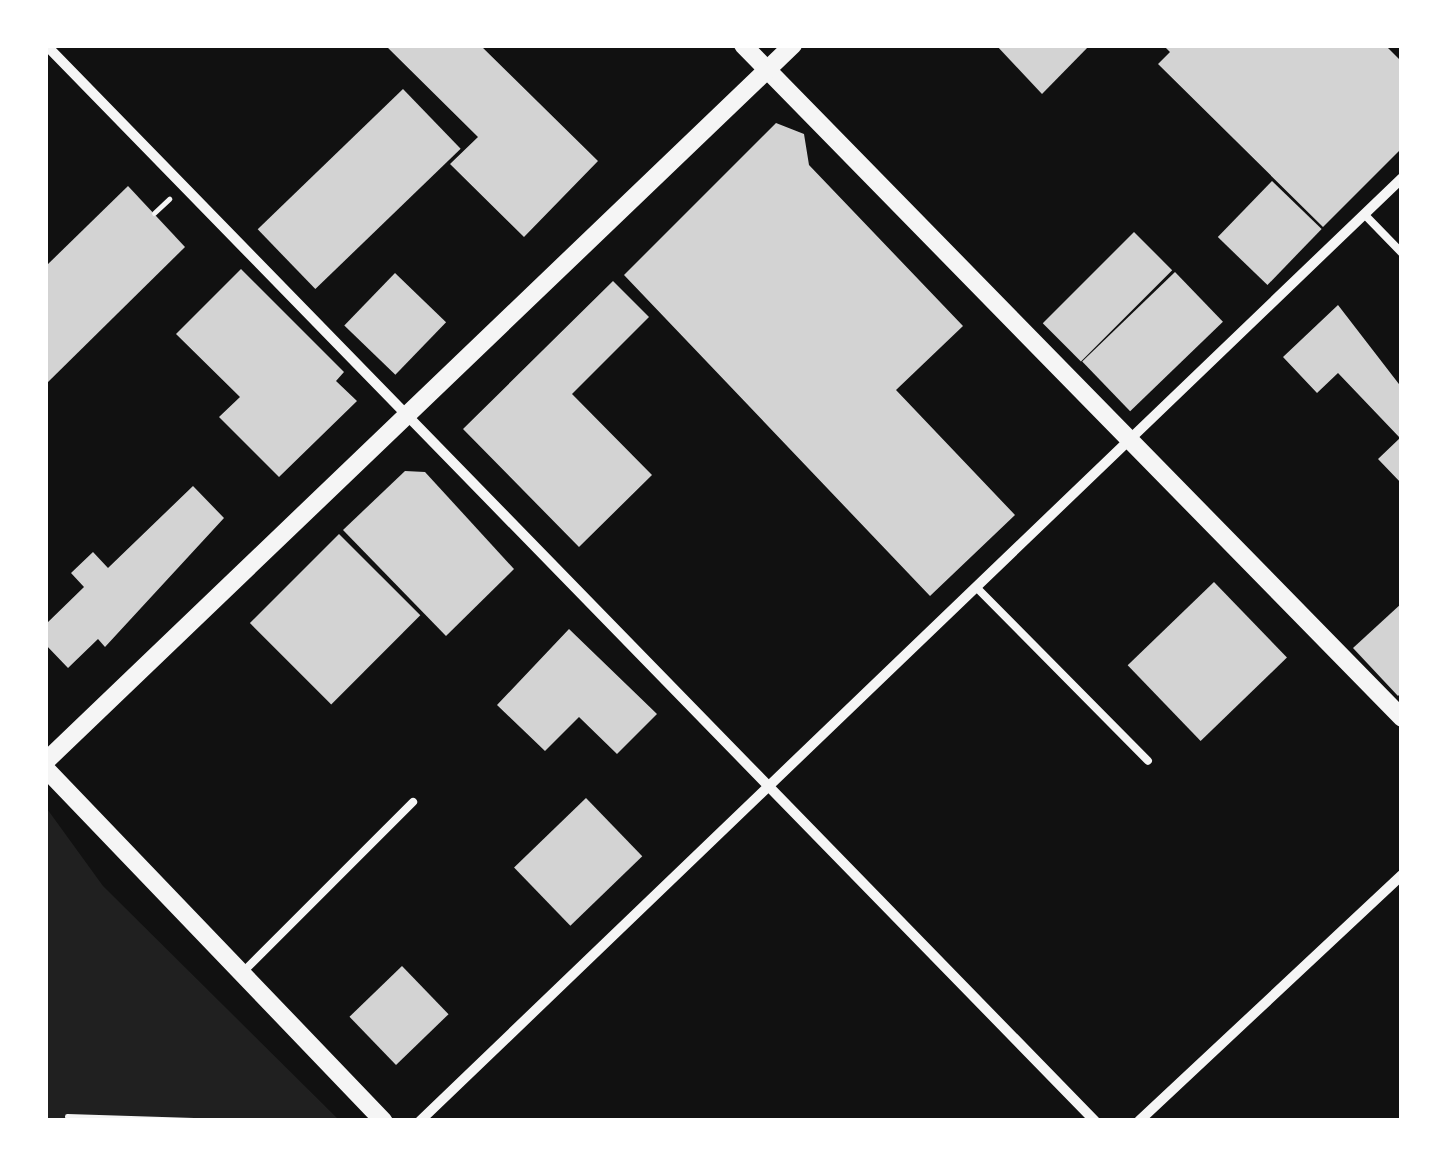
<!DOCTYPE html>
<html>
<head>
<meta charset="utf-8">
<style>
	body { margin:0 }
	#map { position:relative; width:1447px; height:1166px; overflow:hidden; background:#111; font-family:Roboto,sans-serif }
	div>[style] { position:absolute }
	.green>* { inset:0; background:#202020 }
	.building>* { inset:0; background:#d3d3d3; transform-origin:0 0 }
	.path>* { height:5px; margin:-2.5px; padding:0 2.5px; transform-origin:2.5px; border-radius:2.5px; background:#f5f5f5 }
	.service>* { height:8px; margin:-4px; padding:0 4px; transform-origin:4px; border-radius:4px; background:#f5f5f5 }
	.minor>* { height:10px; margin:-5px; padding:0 5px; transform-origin:5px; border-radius:5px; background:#f5f5f5 }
	.tertiary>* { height:18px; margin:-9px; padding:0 9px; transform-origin:9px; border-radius:9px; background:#f5f5f5 }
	span { translate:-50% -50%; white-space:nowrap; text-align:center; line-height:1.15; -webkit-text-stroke:8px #fff; paint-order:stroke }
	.frame { position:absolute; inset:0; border:48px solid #fff; pointer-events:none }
</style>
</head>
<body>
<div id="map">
	<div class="green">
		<i style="clip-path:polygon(45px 806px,103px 886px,340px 1121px,45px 1121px)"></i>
	</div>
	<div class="building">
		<i style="clip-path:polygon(385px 45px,480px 45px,598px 161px,524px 237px,450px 164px,478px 137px)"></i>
		<i style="clip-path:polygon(996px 45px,1090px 45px,1042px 94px)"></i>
		<i style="clip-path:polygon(1163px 45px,1385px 45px,1402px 62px,1402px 148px,1323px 227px,1158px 64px,1170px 52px)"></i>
		<i style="left:403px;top:89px;width:83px;height:202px;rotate:46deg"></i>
		<i style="clip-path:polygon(776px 123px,804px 134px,809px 165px,963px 326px,896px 390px,1015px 515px,930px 596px,624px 275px)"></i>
		<i style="left:1272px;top:181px;width:69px;height:78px;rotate:44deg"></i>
		<i style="clip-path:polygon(128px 186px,185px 247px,45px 385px,45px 267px)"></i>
		<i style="left:1134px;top:232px;width:54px;height:129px;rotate:45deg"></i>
		<i style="clip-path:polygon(241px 269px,344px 372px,336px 381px,357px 401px,279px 477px,219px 417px,240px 397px,176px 334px)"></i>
		<i style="left:1175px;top:272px;width:69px;height:129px;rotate:46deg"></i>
		<i style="left:395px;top:273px;width:71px;height:73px;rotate:44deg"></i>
		<i style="clip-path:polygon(613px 281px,649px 317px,572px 394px,652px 475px,579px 547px,463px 429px)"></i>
		<i style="clip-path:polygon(1338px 305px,1402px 388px,1402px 484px,1378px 459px,1400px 438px,1338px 373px,1317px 393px,1283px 357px)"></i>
		<i style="clip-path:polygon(405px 471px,425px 472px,514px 569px,446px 636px,343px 530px)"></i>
		<i style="clip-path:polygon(193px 486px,224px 518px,105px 647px,98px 639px,68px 668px,45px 644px,45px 625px,84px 587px,71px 573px,93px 552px,108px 568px)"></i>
		<i style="left:339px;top:534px;width:115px;height:126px;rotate:45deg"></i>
		<i style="left:1214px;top:582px;width:105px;height:120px;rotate:46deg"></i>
		<i style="clip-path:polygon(1402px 603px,1402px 692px,1398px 696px,1353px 648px)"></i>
		<i style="clip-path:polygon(569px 629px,657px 714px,617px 754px,579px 717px,545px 751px,497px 705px)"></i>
		<i style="left:586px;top:798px;width:81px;height:100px;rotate:46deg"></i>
		<i style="left:402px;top:966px;width:67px;height:73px;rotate:46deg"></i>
	</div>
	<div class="path">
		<i style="left:154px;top:213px;width:21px;rotate:-43deg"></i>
		<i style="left:67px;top:1116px;width:158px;rotate:1.8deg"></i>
	</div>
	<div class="service">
		<i style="left:1365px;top:215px;width:53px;rotate:45.8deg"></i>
		<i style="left:977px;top:588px;width:243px;rotate:45.3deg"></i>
		<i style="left:242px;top:973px;width:242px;rotate:-45deg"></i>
	</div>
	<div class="minor">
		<i style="left:46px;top:45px;width:1503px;rotate:45.73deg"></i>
		<i style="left:420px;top:1121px;width:1361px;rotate:-43.84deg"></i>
		<i style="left:1139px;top:1121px;width:360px;rotate:-43.1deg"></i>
	</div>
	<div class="tertiary">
		<i style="left:743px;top:45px;width:942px;rotate:45.6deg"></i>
		<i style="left:45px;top:762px;width:1036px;rotate:-43.79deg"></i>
		<i style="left:45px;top:768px;width:489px;rotate:46.2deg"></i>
	</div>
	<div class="frame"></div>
</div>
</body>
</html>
